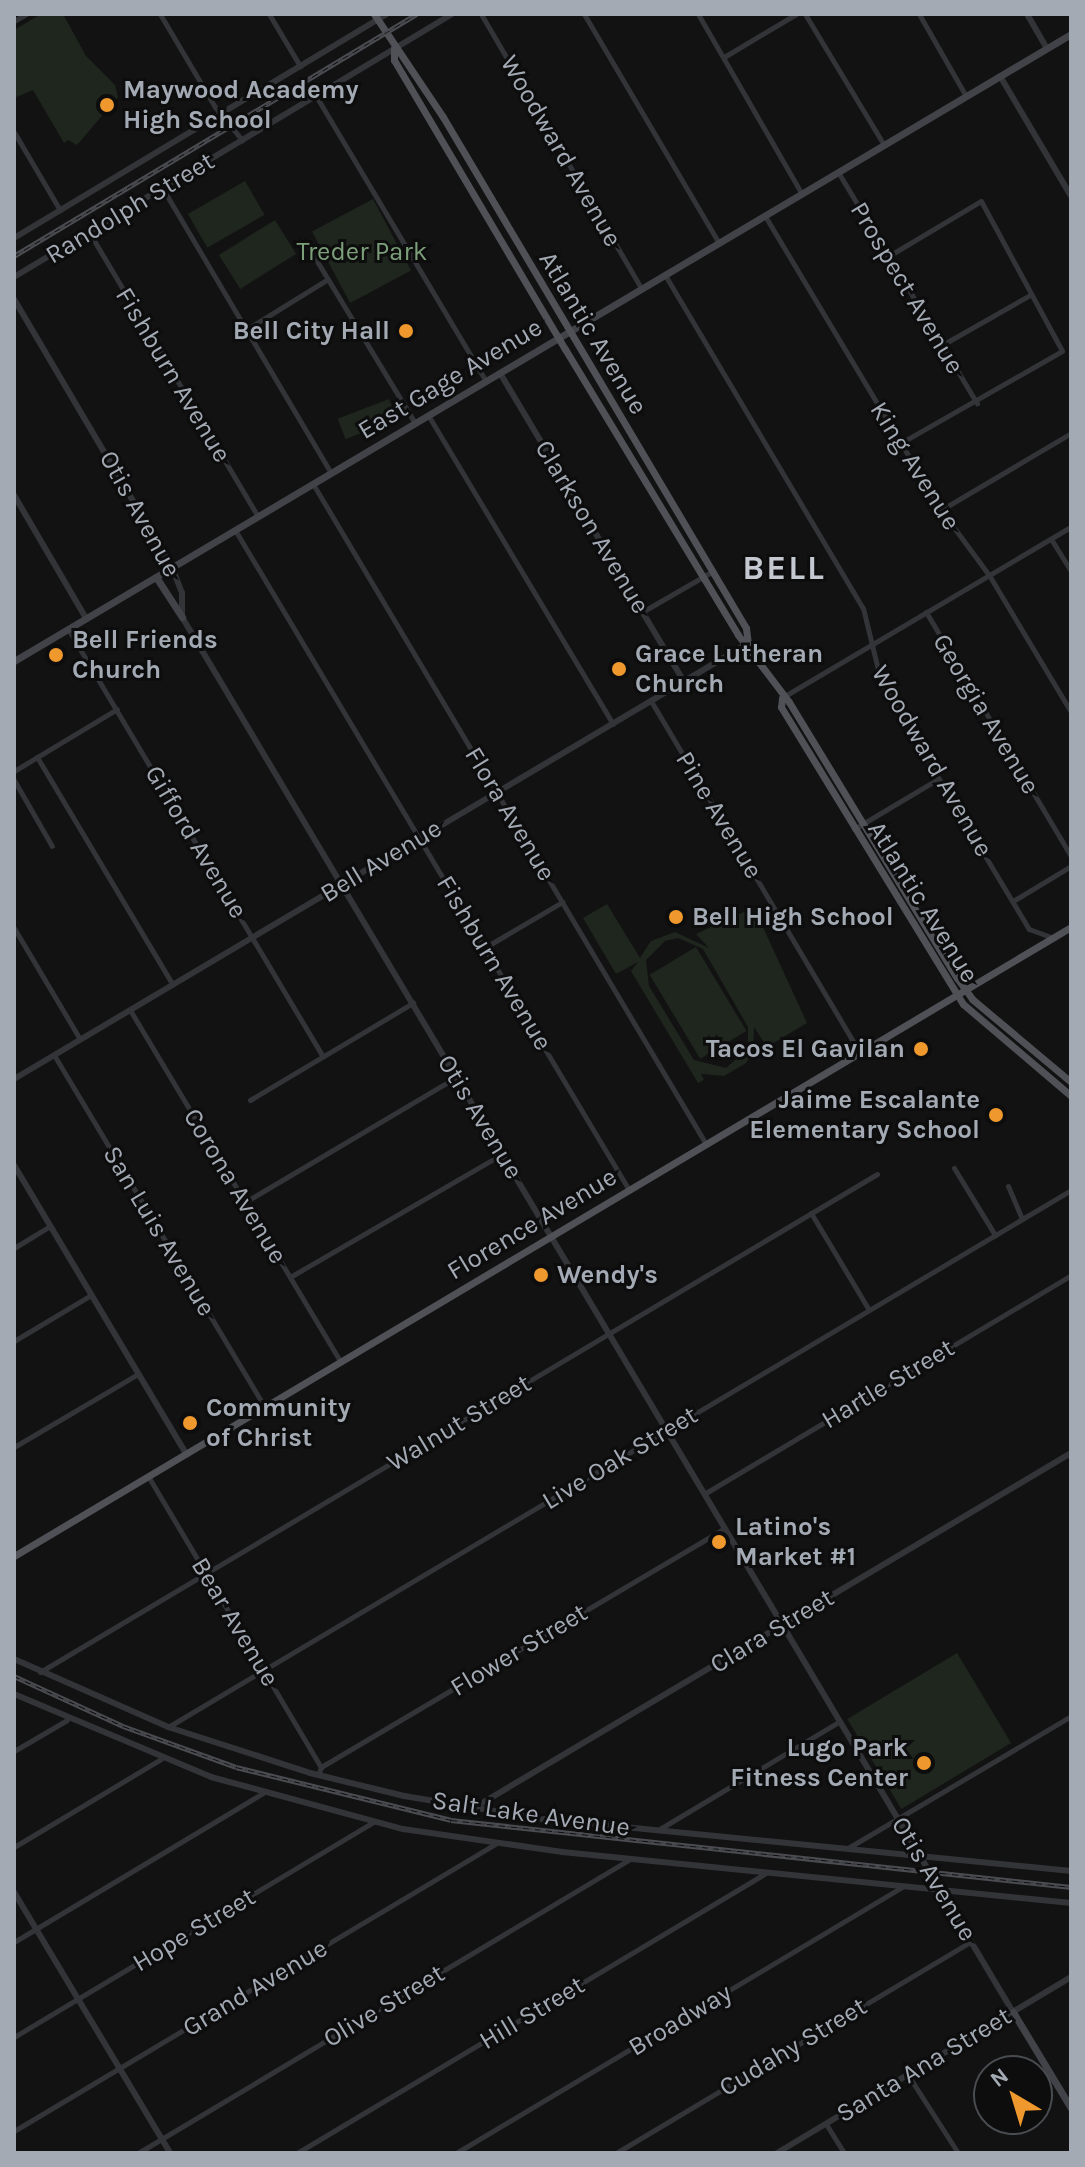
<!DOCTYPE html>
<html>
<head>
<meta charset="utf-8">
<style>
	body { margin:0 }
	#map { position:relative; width:1085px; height:2167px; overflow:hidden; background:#121213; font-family:Karla,sans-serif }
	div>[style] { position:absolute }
	.green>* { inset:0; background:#1e261e; transform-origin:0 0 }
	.minor>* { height:5px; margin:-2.5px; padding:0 2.5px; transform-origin:2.5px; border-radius:2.5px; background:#333438 }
	.tertiary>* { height:6px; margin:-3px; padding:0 3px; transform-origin:3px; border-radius:3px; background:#333438 }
	.secondary>* { height:7px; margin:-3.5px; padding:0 3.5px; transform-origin:3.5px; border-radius:3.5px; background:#414348 }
	.primary>* { height:7px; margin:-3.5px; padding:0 3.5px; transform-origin:3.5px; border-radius:3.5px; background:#4f5157 }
	.rail>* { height:5px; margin-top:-2.5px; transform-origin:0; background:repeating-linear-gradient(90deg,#0d0d0e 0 6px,#4a4c51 0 12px); box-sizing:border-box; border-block:2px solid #4a4c51 }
	.dots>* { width:22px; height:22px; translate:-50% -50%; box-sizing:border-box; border:4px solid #0d0d0e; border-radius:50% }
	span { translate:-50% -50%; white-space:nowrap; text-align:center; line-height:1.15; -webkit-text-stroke:6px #0d0d0e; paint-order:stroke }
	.poi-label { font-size:26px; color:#a3aab4; font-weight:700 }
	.left { translate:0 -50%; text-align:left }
	.right { translate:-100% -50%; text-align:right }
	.street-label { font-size:26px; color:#a3aab4 }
	.park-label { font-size:26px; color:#7c9f7a }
	.district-label { font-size:34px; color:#c4c8d0; font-weight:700; letter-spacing:2px }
	.frame { position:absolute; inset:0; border:16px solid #a3aab4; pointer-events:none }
	.north { position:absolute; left:973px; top:2055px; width:80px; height:80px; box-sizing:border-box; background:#0d0d0e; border:2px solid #494c50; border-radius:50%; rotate:322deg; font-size:22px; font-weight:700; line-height:32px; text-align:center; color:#a3aab4 }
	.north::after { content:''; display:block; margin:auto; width:28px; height:36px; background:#ef982d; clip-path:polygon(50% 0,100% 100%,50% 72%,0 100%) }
</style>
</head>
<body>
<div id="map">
	<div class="green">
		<i style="clip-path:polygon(41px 14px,63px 14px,86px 56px,115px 85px,118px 97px,77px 145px,68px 140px,64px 143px,33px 90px,14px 98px,14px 30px)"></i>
		<i style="left:245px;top:181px;width:39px;height:66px;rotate:60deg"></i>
		<i style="left:373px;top:199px;width:81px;height:69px;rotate:62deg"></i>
		<i style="left:275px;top:220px;width:40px;height:66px;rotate:58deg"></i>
		<i style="left:389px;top:399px;width:22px;height:55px;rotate:69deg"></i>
		<i style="clip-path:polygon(evenodd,607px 904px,640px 958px,651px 941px,675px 932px,709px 948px,696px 934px,748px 910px,757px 914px,807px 1023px,767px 1047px,754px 1027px,753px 1052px,746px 1063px,724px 1076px,701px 1074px,704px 1080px,698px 1083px,631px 971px,638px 962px,616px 974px,583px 918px,607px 904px,678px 938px,703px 949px,748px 1027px,748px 1049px,726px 1068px,694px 1060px,649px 986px,646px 960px,665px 941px,678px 938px)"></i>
		<i style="left:696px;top:947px;width:98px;height:54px;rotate:59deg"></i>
		<i style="left:957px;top:1653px;width:105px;height:128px;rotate:59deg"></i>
	</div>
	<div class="minor">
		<i style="left:160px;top:14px;width:108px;rotate:59.4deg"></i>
		<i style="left:215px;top:107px;width:43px;rotate:50.7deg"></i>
		<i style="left:269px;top:14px;width:61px;rotate:59.2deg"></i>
		<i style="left:481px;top:14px;width:319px;rotate:59.7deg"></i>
		<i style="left:584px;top:14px;width:266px;rotate:59.5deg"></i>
		<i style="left:698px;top:14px;width:208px;rotate:60deg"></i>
		<i style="left:805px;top:14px;width:153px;rotate:58.9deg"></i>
		<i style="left:919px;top:14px;width:95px;rotate:60.2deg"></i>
		<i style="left:14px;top:21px;width:14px;rotate:-30deg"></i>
		<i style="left:724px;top:57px;width:84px;rotate:-30.8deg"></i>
		<i style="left:316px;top:96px;width:332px;rotate:59.2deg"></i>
		<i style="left:14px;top:132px;width:91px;rotate:59.5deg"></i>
		<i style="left:838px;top:172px;width:270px;rotate:59deg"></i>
		<i style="left:163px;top:189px;width:330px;rotate:59.4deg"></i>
		<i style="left:765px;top:216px;width:343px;rotate:59.1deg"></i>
		<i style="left:941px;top:510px;width:81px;rotate:53.6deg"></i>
		<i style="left:989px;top:575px;width:160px;rotate:59.1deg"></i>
		<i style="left:89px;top:232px;width:331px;rotate:59.3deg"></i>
		<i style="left:309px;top:248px;width:205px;rotate:58.8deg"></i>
		<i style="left:887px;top:257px;width:109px;rotate:-30.8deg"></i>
		<i style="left:981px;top:201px;width:170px;rotate:61.6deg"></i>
		<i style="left:1062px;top:351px;width:185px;rotate:150.3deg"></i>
		<i style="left:665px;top:275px;width:387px;rotate:59.3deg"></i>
		<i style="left:863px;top:608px;width:76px;rotate:76.3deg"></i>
		<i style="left:881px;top:682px;width:288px;rotate:59.1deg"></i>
		<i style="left:1029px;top:929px;width:27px;rotate:20deg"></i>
		<i style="left:247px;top:329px;width:95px;rotate:-31.7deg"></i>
		<i style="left:942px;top:345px;width:101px;rotate:-29.6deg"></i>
		<i style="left:428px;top:415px;width:360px;rotate:59.1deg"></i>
		<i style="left:313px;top:484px;width:768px;rotate:59.23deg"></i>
		<i style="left:941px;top:510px;width:151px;rotate:-30.6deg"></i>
		<i style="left:235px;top:530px;width:769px;rotate:59.16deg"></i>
		<i style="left:1051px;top:539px;width:38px;rotate:58deg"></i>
		<i style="left:642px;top:612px;width:82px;rotate:-30deg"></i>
		<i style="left:926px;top:612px;width:284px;rotate:59.3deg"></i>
		<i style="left:68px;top:629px;width:497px;rotate:59.2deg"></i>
		<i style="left:783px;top:697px;width:334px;rotate:-30.6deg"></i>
		<i style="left:651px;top:701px;width:409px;rotate:59.3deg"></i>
		<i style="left:37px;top:757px;width:265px;rotate:59.2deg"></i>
		<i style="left:14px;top:771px;width:120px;rotate:-31deg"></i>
		<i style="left:14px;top:780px;width:76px;rotate:60.1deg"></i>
		<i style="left:854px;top:829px;width:98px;rotate:-30.8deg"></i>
		<i style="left:1013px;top:901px;width:68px;rotate:-31.1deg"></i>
		<i style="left:14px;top:928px;width:129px;rotate:59.3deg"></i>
		<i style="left:484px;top:948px;width:91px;rotate:-30.5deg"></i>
		<i style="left:130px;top:1010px;width:410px;rotate:59.1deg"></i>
		<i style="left:54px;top:1055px;width:410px;rotate:59.1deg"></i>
		<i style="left:250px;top:1100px;width:190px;rotate:-30.8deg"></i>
		<i style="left:954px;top:1168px;width:79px;rotate:58.5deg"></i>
		<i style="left:1008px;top:1186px;width:36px;rotate:67deg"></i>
		<i style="left:245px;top:1202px;width:245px;rotate:-30.6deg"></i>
		<i style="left:811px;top:1213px;width:113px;rotate:59.1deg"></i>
		<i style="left:14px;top:1248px;width:42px;rotate:-31.4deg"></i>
		<i style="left:290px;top:1277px;width:245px;rotate:-30.1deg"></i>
		<i style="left:14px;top:1341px;width:90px;rotate:-30.9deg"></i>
		<i style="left:14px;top:1447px;width:144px;rotate:-30.5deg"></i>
		<i style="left:148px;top:1476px;width:339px;rotate:59.3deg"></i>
		<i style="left:704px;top:1494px;width:427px;rotate:-30.8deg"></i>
		<i style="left:40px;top:1672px;width:974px;rotate:-30.75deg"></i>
		<i style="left:168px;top:1727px;width:1051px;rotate:-30.74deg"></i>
		<i style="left:14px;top:1751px;width:61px;rotate:-30.3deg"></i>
		<i style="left:318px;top:1775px;width:9px;rotate:-69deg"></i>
		<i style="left:321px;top:1767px;width:469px;rotate:-30.6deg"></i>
		<i style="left:658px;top:1830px;width:212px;rotate:-30.9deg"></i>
		<i style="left:14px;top:1847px;width:171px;rotate:-30.9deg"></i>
		<i style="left:848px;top:1848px;width:259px;rotate:-30.6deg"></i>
		<i style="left:14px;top:1942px;width:290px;rotate:-30.9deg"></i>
		<i style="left:14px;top:2037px;width:418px;rotate:-30.9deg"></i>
		<i style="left:908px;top:2075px;width:93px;rotate:57.3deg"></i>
		<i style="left:826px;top:2124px;width:34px;rotate:58deg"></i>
		<i style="left:14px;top:2131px;width:560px;rotate:-30.82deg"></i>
		<i style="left:138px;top:2153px;width:573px;rotate:-30.86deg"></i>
		<i style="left:297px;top:2153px;width:546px;rotate:-30.84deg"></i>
		<i style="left:456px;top:2153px;width:519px;rotate:-30.81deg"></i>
		<i style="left:616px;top:2153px;width:413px;rotate:-30.8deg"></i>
	</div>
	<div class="tertiary">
		<i style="left:1027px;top:14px;width:39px;rotate:60deg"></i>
		<i style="left:1000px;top:76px;width:139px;rotate:59.4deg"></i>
		<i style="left:14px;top:238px;width:435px;rotate:-31deg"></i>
		<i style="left:14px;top:277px;width:511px;rotate:-30.98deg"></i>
		<i style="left:14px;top:299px;width:311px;rotate:59.5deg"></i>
		<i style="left:172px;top:567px;width:28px;rotate:69deg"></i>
		<i style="left:182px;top:593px;width:24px;rotate:90deg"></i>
		<i style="left:182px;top:617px;width:1624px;rotate:59.22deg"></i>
		<i style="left:500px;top:373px;width:360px;rotate:59.2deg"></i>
		<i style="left:14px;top:495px;width:143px;rotate:59.7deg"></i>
		<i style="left:14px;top:1079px;width:852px;rotate:-30.69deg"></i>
		<i style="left:14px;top:1165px;width:336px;rotate:59.2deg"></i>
		<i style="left:14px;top:1659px;width:168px;rotate:23.8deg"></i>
		<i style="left:168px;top:1727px;width:149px;rotate:17.9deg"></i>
		<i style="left:310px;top:1773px;width:97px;rotate:13.7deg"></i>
		<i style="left:404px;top:1796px;width:141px;rotate:9.4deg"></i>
		<i style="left:543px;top:1819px;width:531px;rotate:5.62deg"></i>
		<i style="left:14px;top:1694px;width:214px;rotate:22.8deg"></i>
		<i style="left:211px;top:1777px;width:199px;rotate:15.2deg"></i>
		<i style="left:403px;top:1829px;width:161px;rotate:8.2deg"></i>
		<i style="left:562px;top:1852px;width:512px;rotate:5.72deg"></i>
		<i style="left:472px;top:1809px;width:697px;rotate:-30.72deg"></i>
		<i style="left:14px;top:1892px;width:304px;rotate:59.1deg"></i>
		<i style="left:777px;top:2153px;width:343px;rotate:-30.9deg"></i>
	</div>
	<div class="secondary">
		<i style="left:156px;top:577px;width:48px;rotate:57deg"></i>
		<i style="left:14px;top:661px;width:1229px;rotate:-30.68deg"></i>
		<i style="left:1013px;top:2012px;width:112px;rotate:58.9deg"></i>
	</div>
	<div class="primary">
		<i style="left:374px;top:14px;width:124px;rotate:56.2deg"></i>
		<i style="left:443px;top:117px;width:594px;rotate:59.33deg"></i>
		<i style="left:746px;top:628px;width:16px;rotate:83deg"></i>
		<i style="left:394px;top:48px;width:12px;rotate:90deg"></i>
		<i style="left:394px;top:60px;width:336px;rotate:59.4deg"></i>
		<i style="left:565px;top:349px;width:334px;rotate:58.8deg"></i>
		<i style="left:738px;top:635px;width:84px;rotate:52.7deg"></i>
		<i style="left:789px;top:702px;width:323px;rotate:58.7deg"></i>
		<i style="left:957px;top:978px;width:26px;rotate:54deg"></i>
		<i style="left:972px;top:999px;width:129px;rotate:40deg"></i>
		<i style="left:782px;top:698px;width:9px;rotate:96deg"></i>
		<i style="left:781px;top:707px;width:348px;rotate:58.5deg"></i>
		<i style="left:963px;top:1004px;width:142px;rotate:40.4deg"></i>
		<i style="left:14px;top:1556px;width:1230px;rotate:-30.76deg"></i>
	</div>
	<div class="rail">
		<i style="left:14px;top:256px;width:470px;rotate:-31deg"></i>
		<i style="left:14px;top:1676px;width:120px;rotate:24.6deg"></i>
		<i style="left:123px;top:1726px;width:120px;rotate:19.9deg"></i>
		<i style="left:236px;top:1767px;width:221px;rotate:13.8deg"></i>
		<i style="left:451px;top:1820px;width:624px;rotate:6.17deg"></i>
	</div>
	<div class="dots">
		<i style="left:107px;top:105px;background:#ef982d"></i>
		<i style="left:406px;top:331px;background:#ef982d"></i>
		<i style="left:56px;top:655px;background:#ef982d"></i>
		<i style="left:619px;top:669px;background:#ef982d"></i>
		<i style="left:676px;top:917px;background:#ef982d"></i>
		<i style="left:921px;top:1049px;background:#ef982d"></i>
		<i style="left:996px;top:1115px;background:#ef982d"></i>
		<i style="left:541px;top:1275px;background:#ef982d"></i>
		<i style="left:190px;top:1423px;background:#ef982d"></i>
		<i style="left:719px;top:1542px;background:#ef982d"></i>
		<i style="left:924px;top:1763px;background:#ef982d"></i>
	</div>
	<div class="poi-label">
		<span class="left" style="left:123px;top:105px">Maywood Academy<br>High School</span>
		<span class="right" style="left:390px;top:331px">Bell City Hall</span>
		<span class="left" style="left:72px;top:655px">Bell Friends<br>Church</span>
		<span class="left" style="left:635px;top:669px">Grace Lutheran<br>Church</span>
		<span class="left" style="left:692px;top:917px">Bell High School</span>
		<span class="right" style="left:905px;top:1049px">Tacos El Gavilan</span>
		<span class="right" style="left:980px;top:1115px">Jaime Escalante<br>Elementary School</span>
		<span class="left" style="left:557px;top:1275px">Wendy's</span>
		<span class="left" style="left:206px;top:1423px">Community<br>of Christ</span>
		<span class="left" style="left:735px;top:1542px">Latino's<br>Market #1</span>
		<span class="right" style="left:908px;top:1763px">Lugo Park<br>Fitness Center</span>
	</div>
	<div class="street-label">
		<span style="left:561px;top:151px;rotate:60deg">Woodward Avenue</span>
		<span style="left:130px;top:208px;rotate:-31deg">Randolph Street</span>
		<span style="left:907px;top:288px;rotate:59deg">Prospect Avenue</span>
		<span style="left:593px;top:333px;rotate:59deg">Atlantic Avenue</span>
		<span style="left:173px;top:375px;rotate:59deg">Fishburn Avenue</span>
		<span style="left:450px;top:379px;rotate:-31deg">East Gage Avenue</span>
		<span style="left:915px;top:466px;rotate:58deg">King Avenue</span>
		<span style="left:140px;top:514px;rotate:61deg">Otis Avenue</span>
		<span style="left:592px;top:527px;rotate:59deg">Clarkson Avenue</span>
		<span style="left:986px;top:714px;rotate:59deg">Georgia Avenue</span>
		<span style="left:932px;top:761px;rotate:60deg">Woodward Avenue</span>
		<span style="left:510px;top:814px;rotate:59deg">Flora Avenue</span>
		<span style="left:719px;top:815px;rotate:59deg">Pine Avenue</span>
		<span style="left:196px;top:842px;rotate:59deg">Gifford Avenue</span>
		<span style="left:381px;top:861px;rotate:-31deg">Bell Avenue</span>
		<span style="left:923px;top:902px;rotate:58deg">Atlantic Avenue</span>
		<span style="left:494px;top:963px;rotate:59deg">Fishburn Avenue</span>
		<span style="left:480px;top:1117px;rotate:59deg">Otis Avenue</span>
		<span style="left:235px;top:1186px;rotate:59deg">Corona Avenue</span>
		<span style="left:532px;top:1224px;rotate:-31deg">Florence Avenue</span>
		<span style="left:159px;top:1231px;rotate:59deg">San Luis Avenue</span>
		<span style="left:888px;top:1384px;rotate:-31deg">Hartle Street</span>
		<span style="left:459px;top:1423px;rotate:-31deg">Walnut Street</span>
		<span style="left:620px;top:1458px;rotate:-31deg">Live Oak Street</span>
		<span style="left:235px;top:1622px;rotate:59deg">Bear Avenue</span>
		<span style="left:772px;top:1631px;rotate:-31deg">Clara Street</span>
		<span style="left:519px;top:1650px;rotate:-31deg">Flower Street</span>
		<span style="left:531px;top:1814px;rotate:8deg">Salt Lake Avenue</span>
		<span style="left:934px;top:1879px;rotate:59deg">Otis Avenue</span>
		<span style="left:194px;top:1930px;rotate:-31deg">Hope Street</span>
		<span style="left:255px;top:1988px;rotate:-31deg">Grand Avenue</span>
		<span style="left:384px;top:2006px;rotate:-31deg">Olive Street</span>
		<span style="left:532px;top:2013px;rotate:-31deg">Hill Street</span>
		<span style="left:680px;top:2020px;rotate:-31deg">Broadway</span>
		<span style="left:793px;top:2047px;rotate:-31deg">Cudahy Street</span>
		<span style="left:924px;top:2065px;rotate:-31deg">Santa Ana Street</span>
	</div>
	<div class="park-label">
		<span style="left:362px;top:252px">Treder Park</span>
	</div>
	<div class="district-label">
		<span style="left:784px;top:569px">BELL</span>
	</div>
	<div class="frame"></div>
	<div class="north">N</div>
</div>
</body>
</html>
